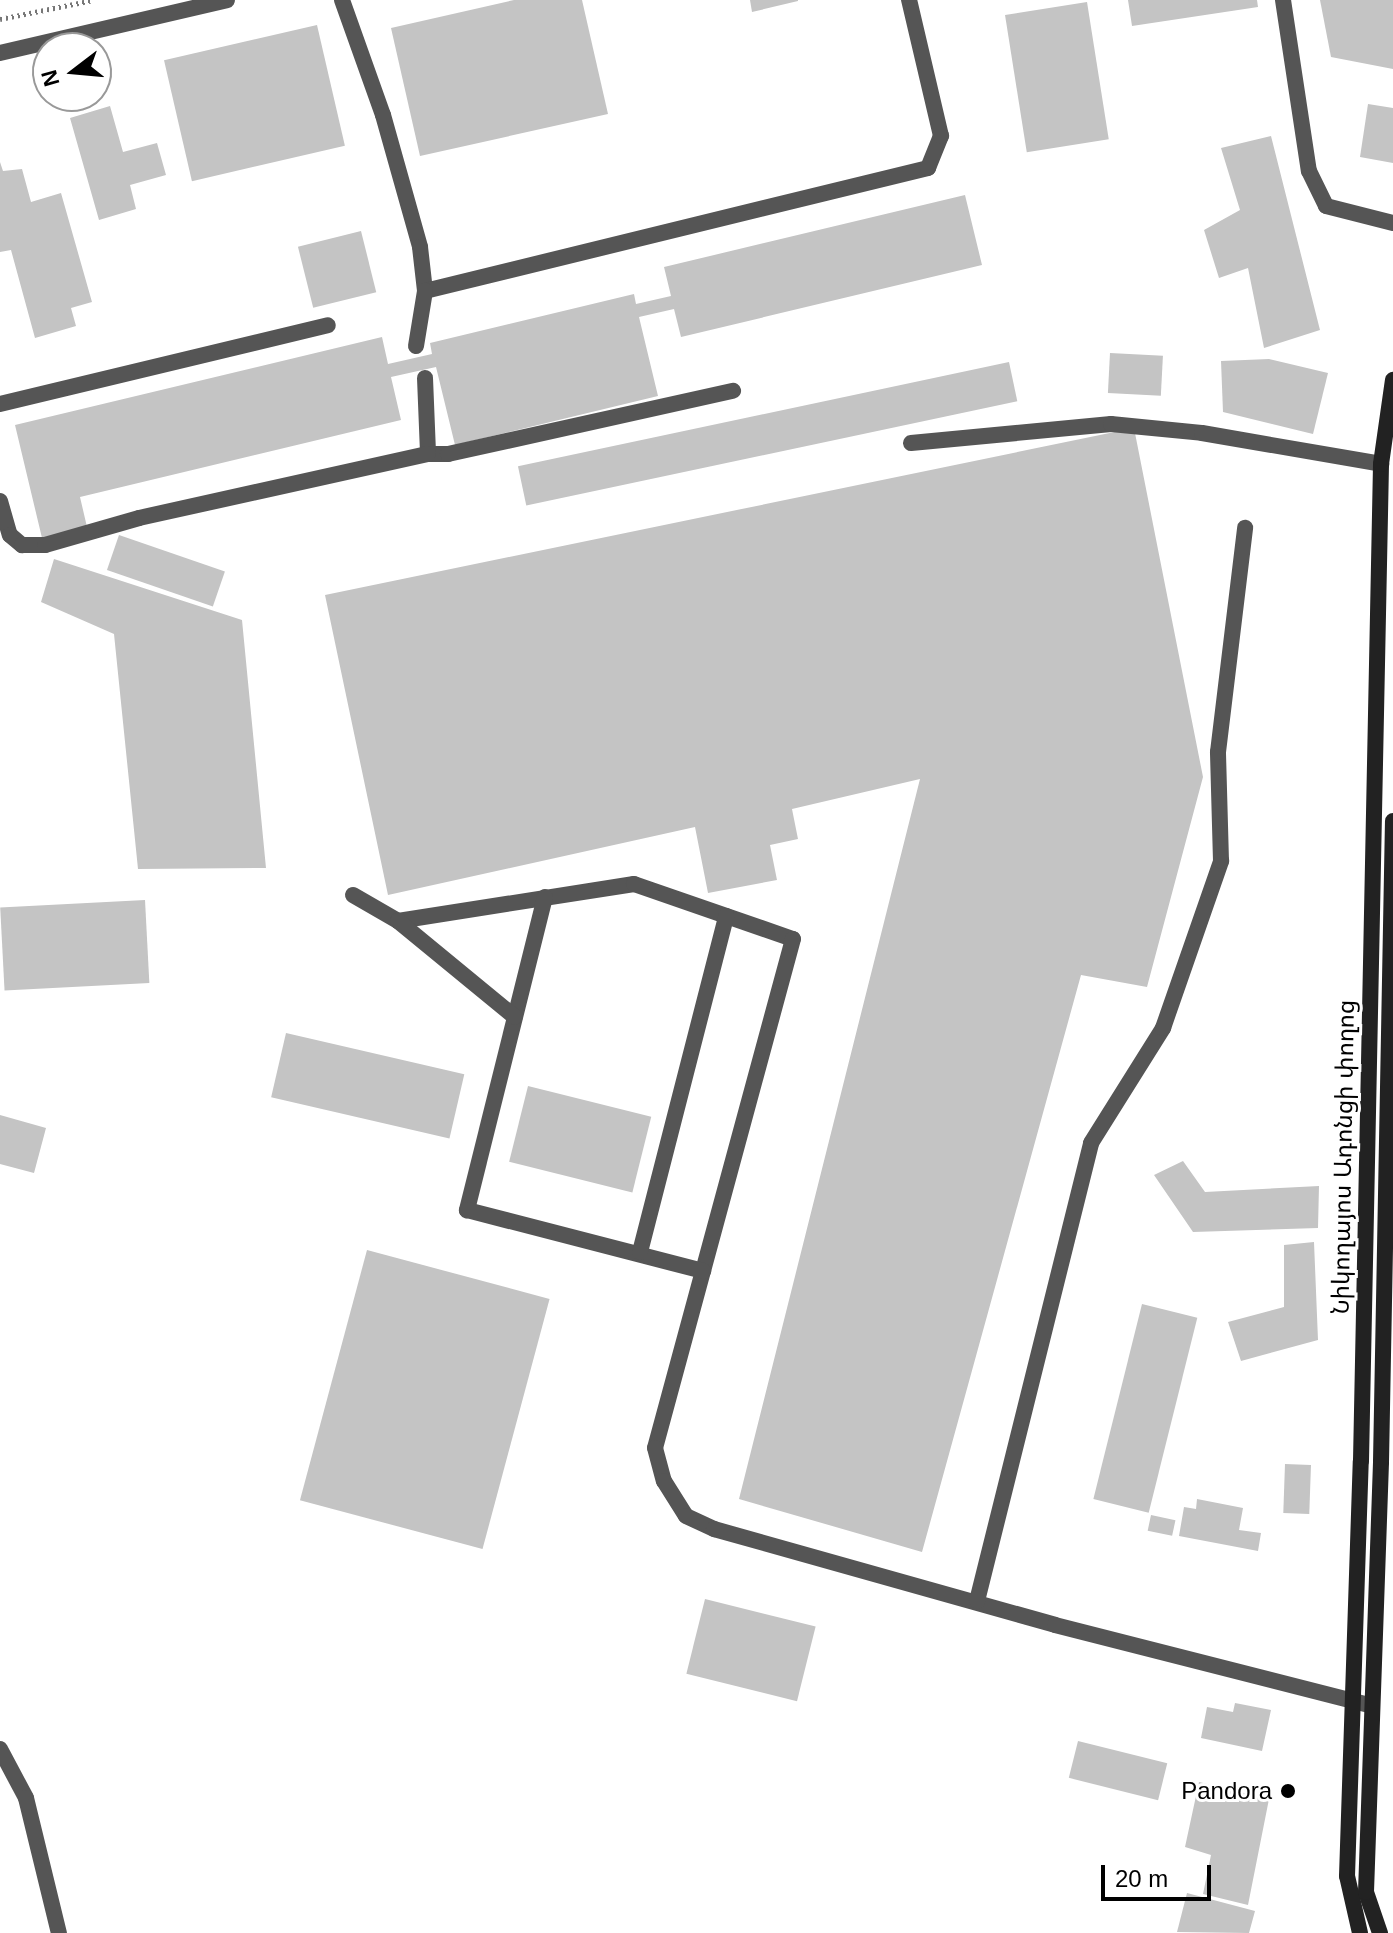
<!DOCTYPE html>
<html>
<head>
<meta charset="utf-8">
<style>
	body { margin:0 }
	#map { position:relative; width:1393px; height:1933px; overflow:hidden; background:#fff; font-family:Arial,"Noto Sans Armenian",sans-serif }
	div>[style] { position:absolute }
	.building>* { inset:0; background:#c4c4c4; transform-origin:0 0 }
	.path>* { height:5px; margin-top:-2.5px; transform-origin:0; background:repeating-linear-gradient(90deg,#777 0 2px,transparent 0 6px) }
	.lane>* { height:16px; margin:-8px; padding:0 8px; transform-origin:8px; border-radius:8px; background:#555 }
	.street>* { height:16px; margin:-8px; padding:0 8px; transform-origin:8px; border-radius:8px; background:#555 }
	.secondary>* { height:16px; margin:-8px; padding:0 8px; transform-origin:8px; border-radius:8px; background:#222 }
	.dots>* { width:22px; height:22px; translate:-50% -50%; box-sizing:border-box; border:4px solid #fff; border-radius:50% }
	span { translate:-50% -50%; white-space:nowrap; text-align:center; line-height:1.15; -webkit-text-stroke:6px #fff; paint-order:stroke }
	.street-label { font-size:24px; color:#000 }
	.poi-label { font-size:24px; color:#000 }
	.right { translate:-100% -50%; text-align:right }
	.north { position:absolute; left:32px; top:32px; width:80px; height:80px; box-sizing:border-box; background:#fff; border:2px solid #999; border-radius:50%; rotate:254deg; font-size:22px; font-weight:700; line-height:32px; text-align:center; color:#000 }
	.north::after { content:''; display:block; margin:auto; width:28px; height:36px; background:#000; clip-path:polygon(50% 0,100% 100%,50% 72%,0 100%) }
	.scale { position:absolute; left:1101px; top:1865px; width:110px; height:36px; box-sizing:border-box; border:4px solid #000; border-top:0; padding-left:10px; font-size:24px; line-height:28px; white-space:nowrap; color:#000; -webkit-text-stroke:6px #fff; paint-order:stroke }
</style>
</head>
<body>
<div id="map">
	<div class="building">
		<i style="clip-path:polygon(514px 0,582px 0,608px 114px,420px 156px,391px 28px)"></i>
		<i style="clip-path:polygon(750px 0,798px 0,798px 1px,752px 12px)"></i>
		<i style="clip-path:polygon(1128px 0,1257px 0,1258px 7px,1132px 26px)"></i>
		<i style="clip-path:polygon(1320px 0,1393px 0,1393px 69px,1331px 57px)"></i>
		<i style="left:1087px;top:2px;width:139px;height:83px;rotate:81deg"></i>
		<i style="left:317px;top:25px;width:124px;height:157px;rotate:77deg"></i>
		<i style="clip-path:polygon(1368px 104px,1393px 108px,1393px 163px,1360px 157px)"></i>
		<i style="clip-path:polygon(110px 106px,123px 152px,157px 143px,166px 175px,130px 185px,136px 209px,99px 220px,70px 118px)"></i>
		<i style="clip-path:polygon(1271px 136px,1320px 330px,1264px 348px,1248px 268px,1219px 278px,1204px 230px,1240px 210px,1221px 148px)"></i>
		<i style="clip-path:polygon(0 162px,3px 171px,22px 169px,31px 202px,61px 193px,92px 302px,71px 308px,76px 326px,35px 338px,11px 250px,0 252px)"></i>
		<i style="clip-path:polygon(965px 195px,982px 265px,681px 337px,674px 309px,639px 317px,658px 396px,455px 445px,436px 367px,391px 377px,401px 420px,80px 497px,87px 527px,42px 538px,15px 425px,382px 337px,388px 364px,432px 354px,430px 343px,634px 294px,636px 304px,671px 296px,664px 267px)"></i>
		<i style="left:361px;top:231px;width:63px;height:65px;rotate:76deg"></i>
		<i style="left:1110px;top:353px;width:53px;height:40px;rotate:3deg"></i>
		<i style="clip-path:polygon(1269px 359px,1328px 373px,1313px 434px,1223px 412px,1221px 361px)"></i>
		<i style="left:1009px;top:362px;width:40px;height:502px;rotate:78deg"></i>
		<i style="clip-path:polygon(1134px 428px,1203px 777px,1147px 987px,1081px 975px,922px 1552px,739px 1499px,920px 779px,792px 809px,798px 839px,770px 845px,777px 880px,708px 893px,695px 827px,388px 895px,325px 595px)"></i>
		<i style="left:119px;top:535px;width:112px;height:37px;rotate:19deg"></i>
		<i style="clip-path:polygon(54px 559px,242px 620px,266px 868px,138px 869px,114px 634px,41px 602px)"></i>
		<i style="left:145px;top:900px;width:83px;height:145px;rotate:87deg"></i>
		<i style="left:286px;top:1033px;width:183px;height:66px;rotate:13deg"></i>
		<i style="left:528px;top:1086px;width:127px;height:78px;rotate:14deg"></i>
		<i style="clip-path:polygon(0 1115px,46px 1128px,34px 1173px,0 1164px)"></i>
		<i style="clip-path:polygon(1183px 1161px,1205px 1192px,1319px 1186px,1318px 1228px,1193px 1232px,1154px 1175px)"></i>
		<i style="clip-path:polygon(1314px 1242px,1318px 1340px,1241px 1361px,1228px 1322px,1284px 1307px,1284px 1245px)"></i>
		<i style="left:367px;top:1250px;width:189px;height:259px;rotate:15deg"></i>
		<i style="left:1142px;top:1304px;width:57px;height:201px;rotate:14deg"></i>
		<i style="left:1285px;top:1464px;width:26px;height:49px;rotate:2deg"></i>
		<i style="clip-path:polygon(1197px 1499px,1243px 1508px,1239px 1530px,1261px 1533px,1258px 1551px,1179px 1536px,1184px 1507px,1196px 1509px)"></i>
		<i style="left:1151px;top:1515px;width:25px;height:16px;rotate:12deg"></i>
		<i style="left:705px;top:1599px;width:114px;height:77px;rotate:14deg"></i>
		<i style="clip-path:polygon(1235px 1703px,1271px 1710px,1262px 1751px,1201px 1738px,1207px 1707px,1233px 1712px)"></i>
		<i style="left:1078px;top:1741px;width:92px;height:38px;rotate:14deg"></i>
		<i style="clip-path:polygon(1199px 1782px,1269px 1799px,1248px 1905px,1203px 1894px,1211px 1855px,1185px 1847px)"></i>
		<i style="clip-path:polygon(1187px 1893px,1255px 1911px,1249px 1933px,1177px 1932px)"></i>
	</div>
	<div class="path">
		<i style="left:0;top:19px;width:95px;rotate:-11.5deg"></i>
	</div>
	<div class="lane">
		<i style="left:342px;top:0;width:122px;rotate:70.4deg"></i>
		<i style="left:383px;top:115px;width:137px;rotate:74.3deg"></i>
		<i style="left:420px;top:247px;width:44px;rotate:83.5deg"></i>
		<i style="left:425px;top:291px;width:518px;rotate:-13.74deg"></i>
		<i style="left:928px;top:168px;width:35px;rotate:-68deg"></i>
		<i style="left:941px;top:136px;width:140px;rotate:-103.2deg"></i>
		<i style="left:416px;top:346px;width:56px;rotate:-80.7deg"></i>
		<i style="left:425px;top:378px;width:76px;rotate:87.7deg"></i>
		<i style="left:428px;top:454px;width:20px"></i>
		<i style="left:448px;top:454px;width:292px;rotate:-12.5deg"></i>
		<i style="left:0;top:404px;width:337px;rotate:-13.5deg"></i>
		<i style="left:911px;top:443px;width:201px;rotate:-5.4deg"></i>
		<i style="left:1111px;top:424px;width:91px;rotate:5.6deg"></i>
		<i style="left:1202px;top:433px;width:182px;rotate:9.8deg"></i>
		<i style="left:0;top:501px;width:35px;rotate:74deg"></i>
		<i style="left:10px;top:535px;width:16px;rotate:40deg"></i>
		<i style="left:22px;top:545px;width:23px"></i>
		<i style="left:45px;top:545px;width:98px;rotate:-16deg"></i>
		<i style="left:139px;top:518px;width:296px;rotate:-12.5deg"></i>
		<i style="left:353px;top:895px;width:52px;rotate:30deg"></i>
		<i style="left:398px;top:921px;width:239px;rotate:-8.9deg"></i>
		<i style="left:634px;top:884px;width:168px;rotate:19.1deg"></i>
		<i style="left:793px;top:939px;width:527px;rotate:105.17deg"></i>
		<i style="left:655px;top:1448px;width:34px;rotate:75deg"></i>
		<i style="left:664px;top:1481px;width:41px;rotate:57.8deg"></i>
		<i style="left:686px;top:1516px;width:31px;rotate:25deg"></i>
		<i style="left:714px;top:1529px;width:354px;rotate:15.7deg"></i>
		<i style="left:1055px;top:1625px;width:327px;rotate:14.3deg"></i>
		<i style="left:545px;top:897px;width:323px;rotate:104deg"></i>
		<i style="left:467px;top:1210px;width:244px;rotate:14.5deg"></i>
		<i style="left:398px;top:921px;width:151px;rotate:39.4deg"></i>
		<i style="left:640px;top:1252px;width:347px;rotate:-75.6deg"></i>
		<i style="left:977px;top:1601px;width:472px;rotate:-76deg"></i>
		<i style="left:1091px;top:1143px;width:136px;rotate:-57.9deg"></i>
		<i style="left:1163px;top:1028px;width:177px;rotate:-70.8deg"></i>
		<i style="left:1221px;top:861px;width:109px;rotate:-91.6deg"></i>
		<i style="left:1218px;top:752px;width:226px;rotate:-83.1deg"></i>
		<i style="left:0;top:1749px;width:55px;rotate:62deg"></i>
		<i style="left:26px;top:1798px;width:139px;rotate:76.3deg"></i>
	</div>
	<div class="street">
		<i style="left:1283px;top:0;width:173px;rotate:81.4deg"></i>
		<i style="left:1309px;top:171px;width:39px;rotate:64deg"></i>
		<i style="left:1326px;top:206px;width:69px;rotate:14.2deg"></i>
		<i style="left:0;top:53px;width:233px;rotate:-13.1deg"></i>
	</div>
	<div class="secondary">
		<i style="left:1360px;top:1933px;width:58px;rotate:-102.8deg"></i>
		<i style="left:1347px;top:1876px;width:415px;rotate:-88.1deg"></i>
		<i style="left:1361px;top:1461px;width:997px;rotate:-88.85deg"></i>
		<i style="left:1381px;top:464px;width:85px;rotate:-81.9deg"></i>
		<i style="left:1380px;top:1933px;width:43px;rotate:-108.9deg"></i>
		<i style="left:1366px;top:1892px;width:430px;rotate:-88deg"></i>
		<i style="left:1381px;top:1462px;width:641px;rotate:-88.93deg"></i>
	</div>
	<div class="dots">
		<i style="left:1288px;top:1791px;background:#000"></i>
	</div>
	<div class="street-label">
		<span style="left:1343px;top:1157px;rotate:-89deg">Նիկողայոս Ադոնցի փողոց</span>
	</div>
	<div class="poi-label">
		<span class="right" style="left:1272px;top:1791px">Pandora</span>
	</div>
	<div class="north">N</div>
	<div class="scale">20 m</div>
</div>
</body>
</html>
